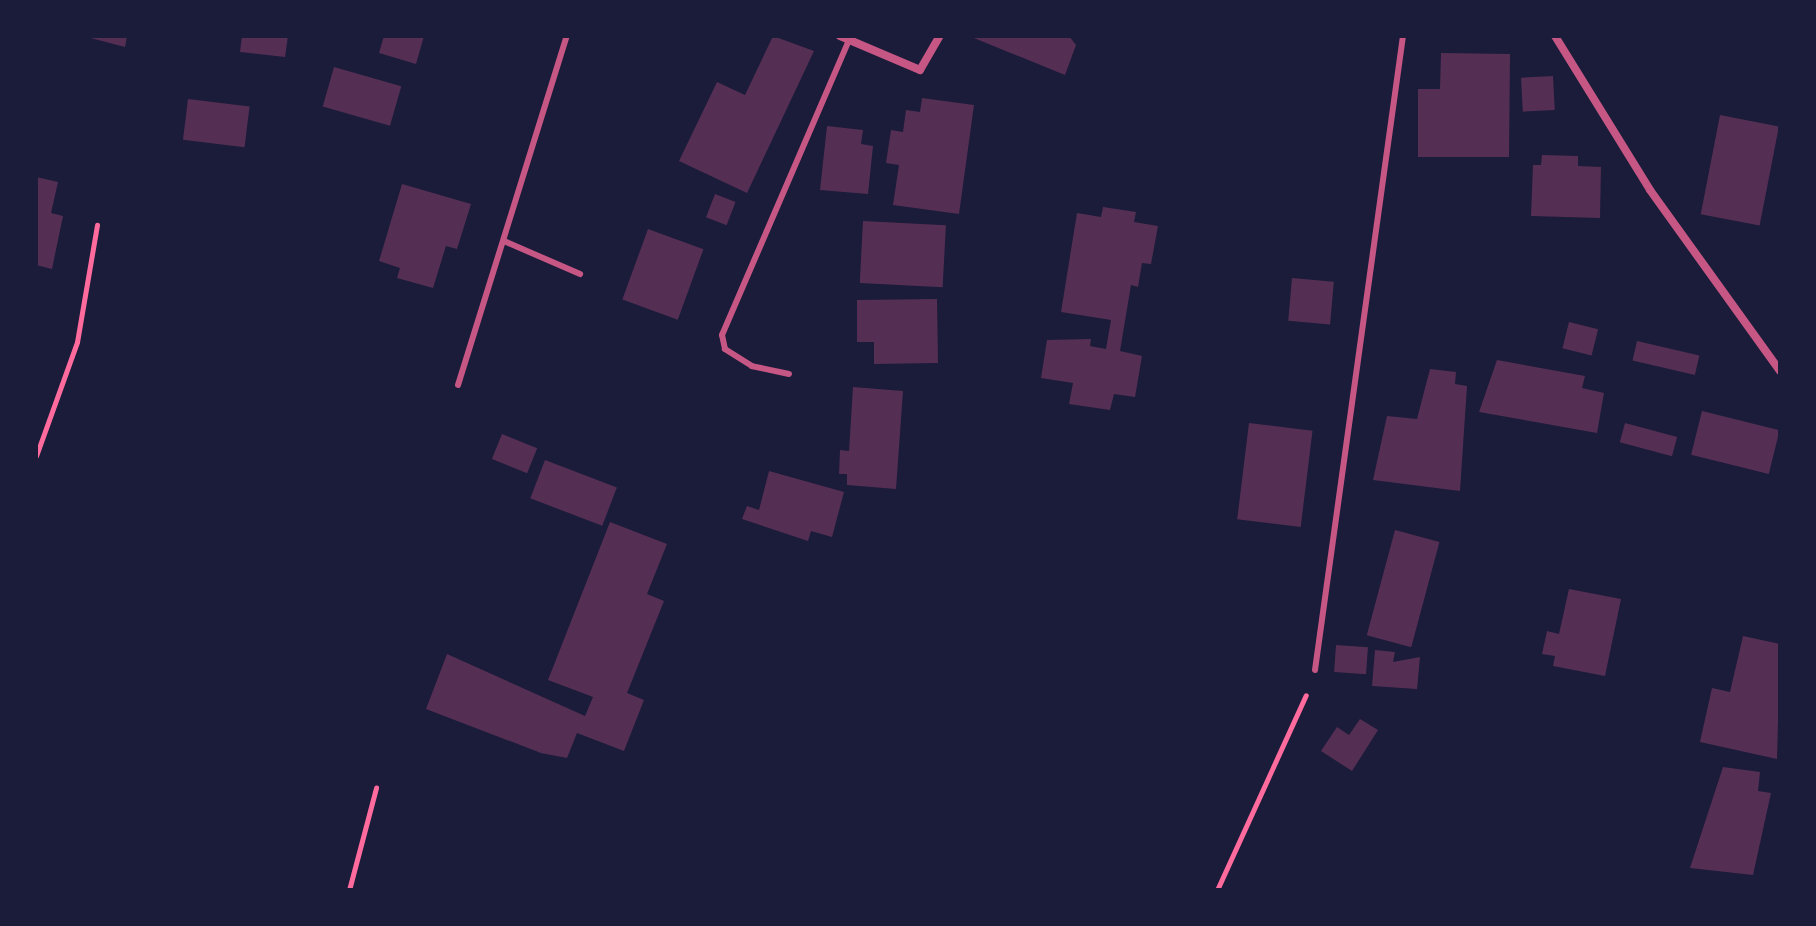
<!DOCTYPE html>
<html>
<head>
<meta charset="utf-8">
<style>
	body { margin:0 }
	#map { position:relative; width:1816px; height:926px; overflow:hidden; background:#1b1b3a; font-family:Commissioner,sans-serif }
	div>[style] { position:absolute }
	.building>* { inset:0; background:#542f53; transform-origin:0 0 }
	.path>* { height:5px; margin:-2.5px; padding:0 2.5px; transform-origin:2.5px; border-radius:2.5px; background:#ff6b9d }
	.service>* { height:6px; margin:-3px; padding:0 3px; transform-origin:3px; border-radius:3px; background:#c65784 }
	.minor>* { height:8px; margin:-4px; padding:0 4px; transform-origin:4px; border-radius:4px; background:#c65784 }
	span { translate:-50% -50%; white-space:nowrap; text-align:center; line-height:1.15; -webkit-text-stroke:8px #1b1b3a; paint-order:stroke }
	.frame { position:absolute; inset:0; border:38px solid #1b1b3a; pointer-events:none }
</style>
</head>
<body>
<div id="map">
	<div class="building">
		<i style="clip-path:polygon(83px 36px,127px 36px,125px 47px)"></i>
		<i style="clip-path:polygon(242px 36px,288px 36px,285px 57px,240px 52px)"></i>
		<i style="clip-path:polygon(384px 36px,424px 36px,416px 64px,379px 53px)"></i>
		<i style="clip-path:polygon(773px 36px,814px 51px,747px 193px,679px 161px,717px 82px,745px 95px)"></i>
		<i style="clip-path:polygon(969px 36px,1069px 36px,1076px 45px,1065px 75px)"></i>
		<i style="clip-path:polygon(1441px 53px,1510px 54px,1509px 157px,1418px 157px,1418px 89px,1440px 89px)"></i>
		<i style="left:334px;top:67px;width:70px;height:41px;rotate:16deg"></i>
		<i style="left:1553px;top:76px;width:34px;height:32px;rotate:87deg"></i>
		<i style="clip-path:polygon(922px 98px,974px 105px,959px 214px,893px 205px,899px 165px,886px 163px,891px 130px,903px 132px,906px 110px,920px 112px)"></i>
		<i style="left:188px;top:99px;width:62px;height:41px;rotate:7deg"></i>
		<i style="left:1720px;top:115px;width:60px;height:101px;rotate:11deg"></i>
		<i style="clip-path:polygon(827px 126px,863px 130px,861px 144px,873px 146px,868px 194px,820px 190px)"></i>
		<i style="clip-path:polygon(1542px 155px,1578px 156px,1578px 166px,1601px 167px,1600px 218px,1531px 216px,1533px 165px,1541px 165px)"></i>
		<i style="clip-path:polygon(36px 177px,58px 182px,51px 213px,63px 216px,52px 269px,36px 265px)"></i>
		<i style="clip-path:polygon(402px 184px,471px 204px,457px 249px,446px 246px,433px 288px,397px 278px,400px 268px,379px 261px)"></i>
		<i style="left:715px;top:194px;width:22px;height:25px;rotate:21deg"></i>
		<i style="clip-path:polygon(1103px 207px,1136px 212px,1134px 222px,1158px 226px,1151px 264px,1142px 263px,1138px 287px,1131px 285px,1120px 351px,1142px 356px,1135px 397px,1114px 394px,1110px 410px,1069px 404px,1073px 383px,1041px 378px,1047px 340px,1091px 339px,1090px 346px,1106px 349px,1111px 320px,1061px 312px,1077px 213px,1101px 217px)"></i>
		<i style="left:863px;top:221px;width:83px;height:62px;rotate:3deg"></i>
		<i style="left:648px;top:229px;width:59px;height:75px;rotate:20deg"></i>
		<i style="left:1292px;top:278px;width:42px;height:43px;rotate:5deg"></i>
		<i style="clip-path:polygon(937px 299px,938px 363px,874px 364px,874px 342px,857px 342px,857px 300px)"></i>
		<i style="left:1569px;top:322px;width:30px;height:27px;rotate:14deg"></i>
		<i style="left:1637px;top:341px;width:64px;height:20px;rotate:13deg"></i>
		<i style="clip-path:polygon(1497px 360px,1585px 376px,1582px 388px,1604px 393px,1597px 433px,1479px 412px)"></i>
		<i style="clip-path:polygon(1430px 369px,1456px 372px,1455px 384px,1467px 386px,1460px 491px,1373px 480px,1387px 416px,1417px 419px)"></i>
		<i style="clip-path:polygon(853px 387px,903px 391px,896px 489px,847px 485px,847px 474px,839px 474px,840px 450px,849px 451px)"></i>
		<i style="left:1702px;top:411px;width:80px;height:45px;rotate:14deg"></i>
		<i style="left:1249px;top:423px;width:64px;height:97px;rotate:7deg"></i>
		<i style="left:1625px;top:423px;width:54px;height:20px;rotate:15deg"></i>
		<i style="left:502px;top:434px;width:38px;height:27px;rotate:22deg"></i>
		<i style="left:545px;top:460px;width:77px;height:41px;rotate:21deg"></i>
		<i style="clip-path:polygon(769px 471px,844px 492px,832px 537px,811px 531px,808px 541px,742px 519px,747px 506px,759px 510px)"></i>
		<i style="clip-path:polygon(610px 522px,667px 544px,647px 594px,664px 601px,627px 693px,644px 700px,624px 751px,577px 733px,567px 758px,541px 753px,426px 709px,447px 654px,585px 716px,593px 697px,548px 680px)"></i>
		<i style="left:1395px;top:530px;width:46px;height:109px;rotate:15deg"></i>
		<i style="clip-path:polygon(1569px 589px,1621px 599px,1605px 676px,1553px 666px,1555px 656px,1542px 654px,1547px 631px,1559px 634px)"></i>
		<i style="clip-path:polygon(1743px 636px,1780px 644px,1777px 759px,1700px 742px,1712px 688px,1730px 692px)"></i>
		<i style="left:1336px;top:645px;width:32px;height:27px;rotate:4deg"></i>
		<i style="clip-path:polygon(1375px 650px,1395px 652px,1393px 662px,1420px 657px,1417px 689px,1372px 686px)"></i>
		<i style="clip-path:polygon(1360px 719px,1378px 730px,1352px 771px,1321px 751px,1337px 727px,1349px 735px)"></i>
		<i style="clip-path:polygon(1723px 767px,1760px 772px,1758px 791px,1771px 793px,1753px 875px,1690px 868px)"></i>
	</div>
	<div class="path">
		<i style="left:36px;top:456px;width:121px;rotate:-70.2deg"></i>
		<i style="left:77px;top:342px;width:119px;rotate:-80.3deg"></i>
		<i style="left:349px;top:890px;width:106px;rotate:-75.2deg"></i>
		<i style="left:1217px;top:890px;width:214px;rotate:-65.5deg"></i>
	</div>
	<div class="service">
		<i style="left:504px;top:241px;width:83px;rotate:23.5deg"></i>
		<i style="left:789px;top:374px;width:38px;rotate:-168deg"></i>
		<i style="left:752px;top:366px;width:32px;rotate:-148deg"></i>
		<i style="left:725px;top:349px;width:14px;rotate:-102deg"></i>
		<i style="left:722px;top:335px;width:321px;rotate:-66.7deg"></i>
		<i style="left:458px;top:385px;width:366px;rotate:-72.7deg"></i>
		<i style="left:1315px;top:670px;width:640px;rotate:-82.1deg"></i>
	</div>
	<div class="minor">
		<i style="left:840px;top:36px;width:87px;rotate:23deg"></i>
		<i style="left:920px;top:70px;width:39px;rotate:-60deg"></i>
		<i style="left:1555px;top:36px;width:181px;rotate:58.3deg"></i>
		<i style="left:1650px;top:190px;width:223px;rotate:54.3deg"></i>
	</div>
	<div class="frame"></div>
</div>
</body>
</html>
